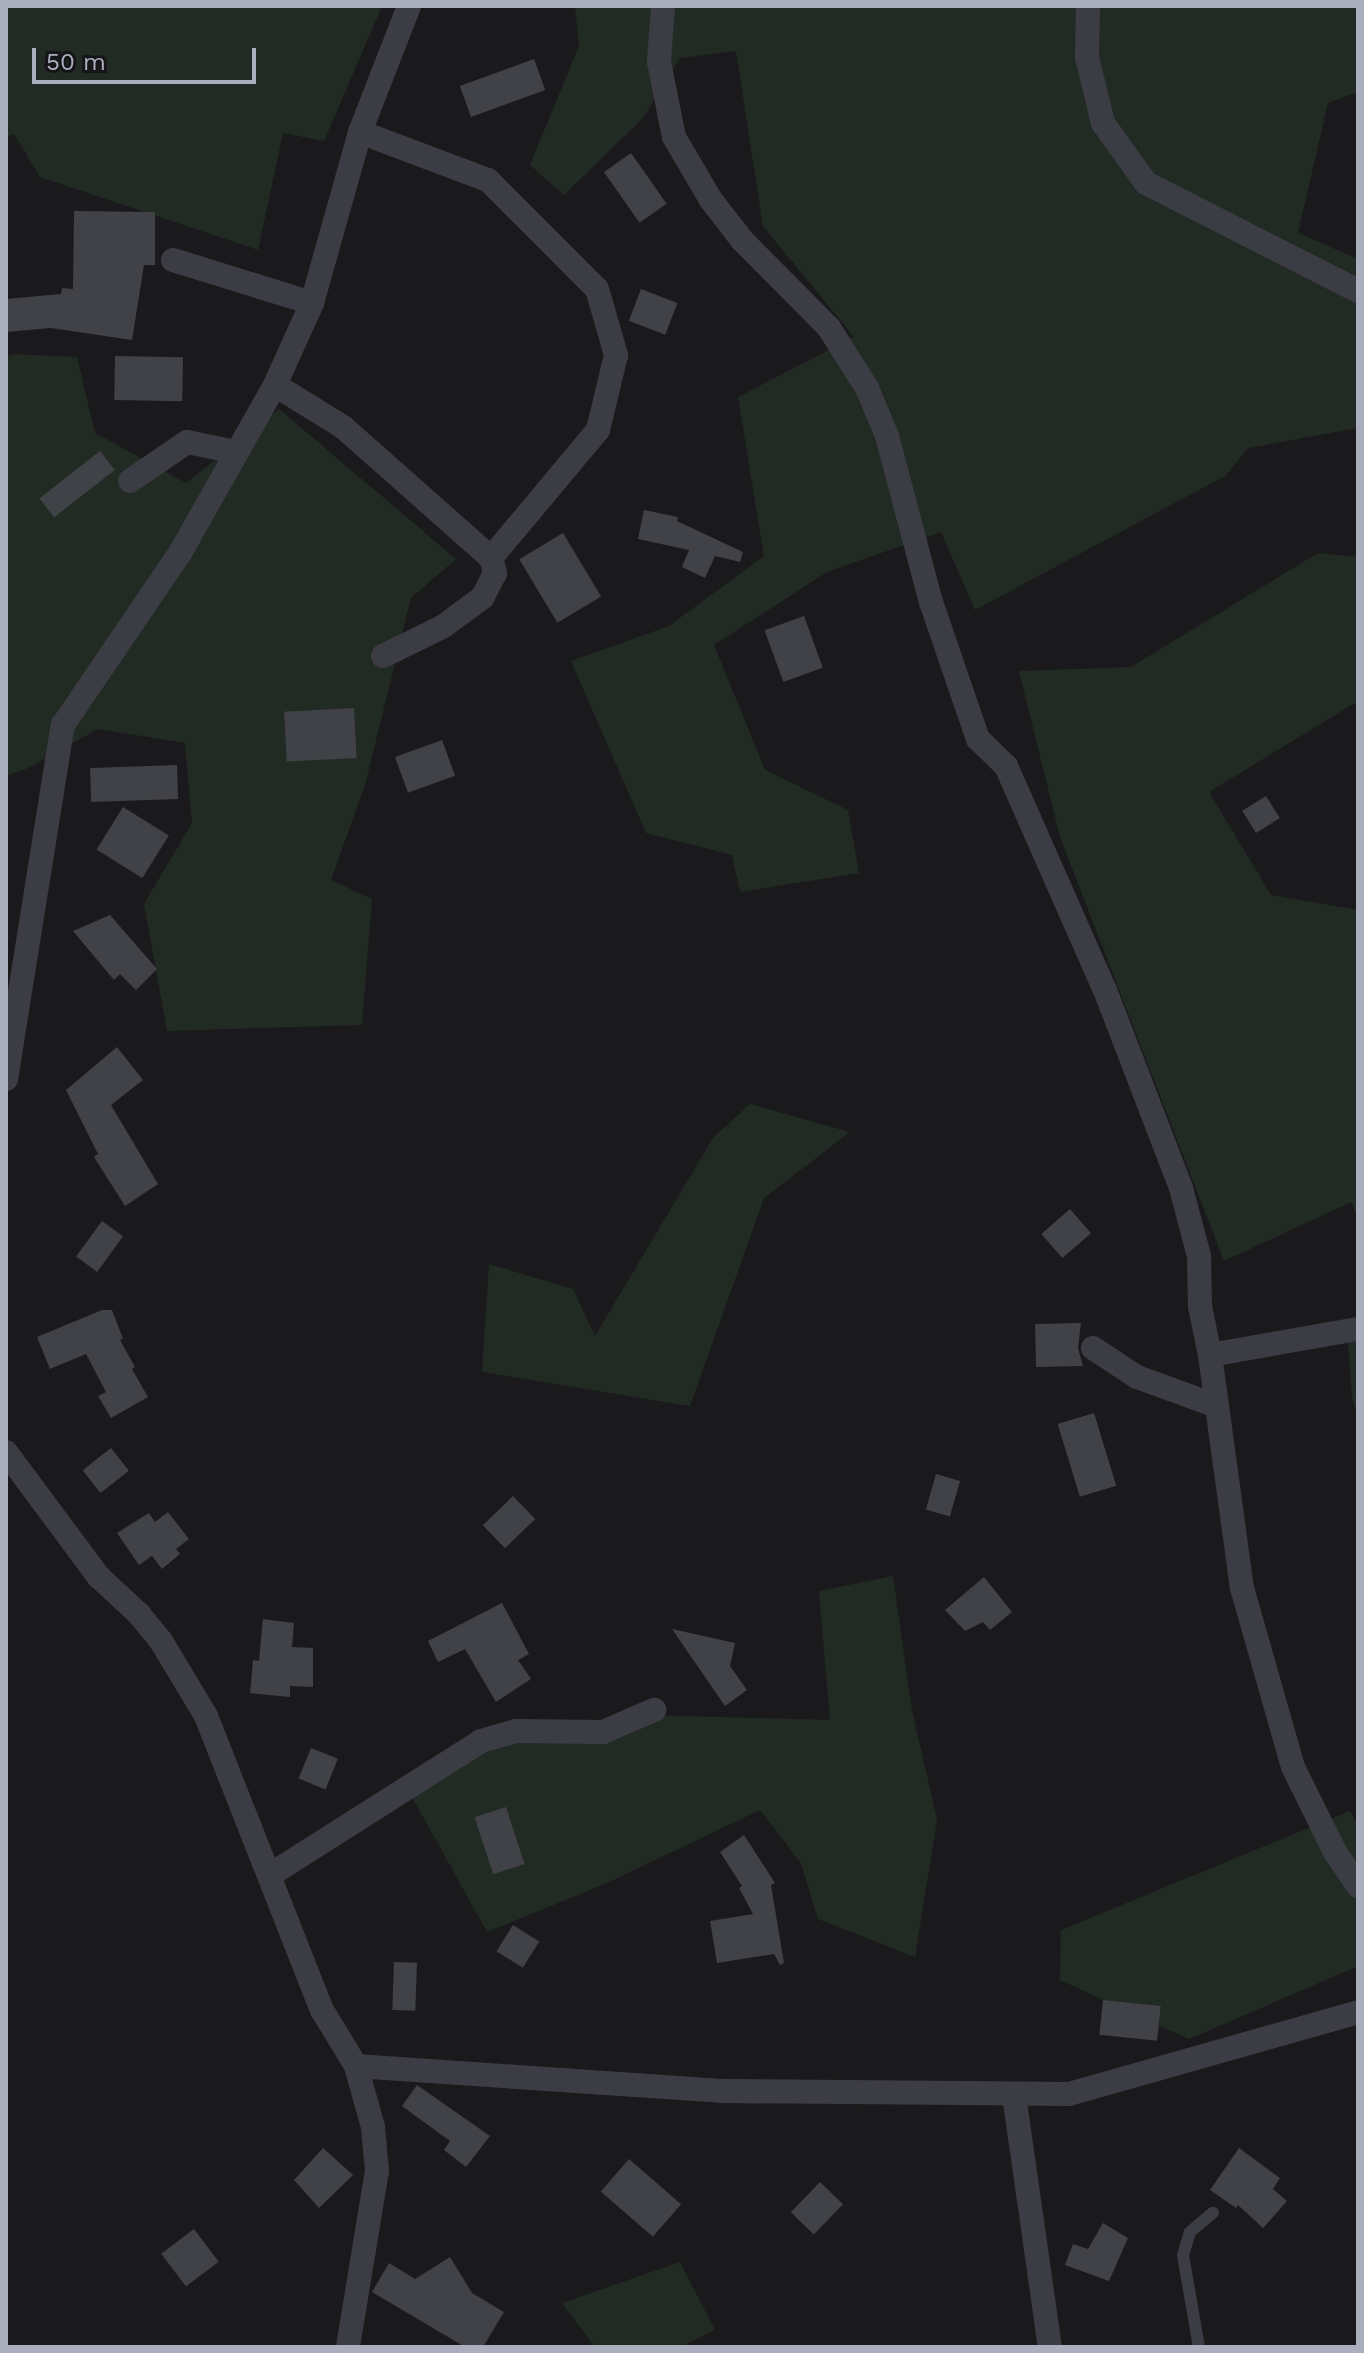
<!DOCTYPE html>
<html>
<head>
<meta charset="utf-8">
<style>
	body { margin:0 }
	#map { position:relative; width:1364px; height:2353px; overflow:hidden; background:#1a1a1c; font-family:"Work Sans",sans-serif }
	div>[style] { position:absolute }
	.green>* { inset:0; background:#212b23 }
	.building>* { inset:0; background:#414247; transform-origin:0 0 }
	.service>* { height:12px; margin:-6px; padding:0 6px; transform-origin:6px; border-radius:6px; background:#3c3d44 }
	.minor>* { height:24px; margin:-12px; padding:0 12px; transform-origin:12px; border-radius:12px; background:#3c3d44 }
	span { translate:-50% -50%; white-space:nowrap; text-align:center; line-height:1.15; -webkit-text-stroke:8px #151518; paint-order:stroke }
	.frame { position:absolute; inset:0; border:8px solid #abafbd; pointer-events:none }
	.scale { position:absolute; left:32px; top:48px; width:224px; height:36px; box-sizing:border-box; border:4px solid #abafbd; border-top:0; padding-left:10px; font-size:24px; line-height:28px; white-space:nowrap; color:#abafbd; -webkit-text-stroke:6px #151518; paint-order:stroke }
</style>
</head>
<body>
<div id="map">
	<div class="green">
		<i style="clip-path:polygon(6px 6px,382px 6px,324px 141px,283px 133px,258px 250px,40px 177px,14px 134px,6px 138px)"></i>
		<i style="clip-path:polygon(575px 6px,1358px 6px,1358px 92px,1328px 103px,1298px 233px,1358px 259px,1358px 428px,1248px 448px,1225px 476px,975px 610px,941px 532px,827px 572px,714px 645px,765px 770px,848px 810px,859px 873px,740px 892px,732px 855px,646px 833px,571px 661px,669px 626px,764px 556px,738px 397px,854px 337px,763px 226px,736px 51px,680px 58px,643px 118px,564px 195px,530px 165px,579px 46px)"></i>
		<i style="clip-path:polygon(15px 354px,77px 357px,95px 433px,186px 483px,279px 409px,456px 559px,411px 598px,365px 785px,331px 880px,372px 899px,362px 1025px,167px 1031px,144px 904px,192px 823px,185px 743px,98px 729px,26px 769px,6px 776px,6px 356px)"></i>
		<i style="clip-path:polygon(1318px 553px,1358px 557px,1358px 701px,1209px 792px,1271px 895px,1358px 910px,1358px 1218px,1351px 1202px,1224px 1261px,1060px 837px,1019px 671px,1131px 667px)"></i>
		<i style="clip-path:polygon(750px 1104px,850px 1132px,764px 1198px,690px 1406px,482px 1372px,489px 1264px,573px 1289px,595px 1336px,713px 1138px)"></i>
		<i style="clip-path:polygon(1358px 1323px,1358px 1419px,1352px 1396px,1347px 1331px)"></i>
		<i style="clip-path:polygon(893px 1576px,912px 1710px,937px 1820px,915px 1957px,818px 1919px,801px 1863px,760px 1810px,605px 1884px,487px 1932px,401px 1777px,520px 1733px,651px 1715px,830px 1720px,819px 1591px)"></i>
		<i style="clip-path:polygon(1350px 1811px,1358px 1826px,1358px 1966px,1189px 2039px,1060px 1980px,1061px 1930px)"></i>
		<i style="clip-path:polygon(680px 2262px,715px 2330px,681px 2347px,595px 2347px,562px 2303px)"></i>
	</div>
	<div class="building">
		<i style="left:534px;top:59px;width:33px;height:79px;rotate:70deg"></i>
		<i style="left:631px;top:153px;width:62px;height:33px;rotate:55deg"></i>
		<i style="clip-path:polygon(74px 211px,155px 212px,155px 265px,144px 265px,132px 340px,51px 328px,6px 332px,6px 299px,61px 294px,62px 288px,73px 289px)"></i>
		<i style="left:641px;top:289px;width:39px;height:34px;rotate:21deg"></i>
		<i style="left:115px;top:356px;width:68px;height:44px;rotate:1deg"></i>
		<i style="left:100px;top:451px;width:24px;height:77px;rotate:52deg"></i>
		<i style="clip-path:polygon(644px 510px,678px 517px,677px 521px,743px 552px,740px 562px,715px 556px,705px 578px,682px 567px,689px 550px,638px 539px)"></i>
		<i style="left:563px;top:533px;width:74px;height:51px;rotate:59deg"></i>
		<i style="left:804px;top:616px;width:55px;height:42px;rotate:70deg"></i>
		<i style="left:354px;top:708px;width:50px;height:70px;rotate:87deg"></i>
		<i style="left:442px;top:740px;width:38px;height:50px;rotate:70deg"></i>
		<i style="left:177px;top:765px;width:34px;height:87px;rotate:88deg"></i>
		<i style="left:1266px;top:796px;width:26px;height:28px;rotate:58deg"></i>
		<i style="left:123px;top:807px;width:54px;height:50px;rotate:32deg"></i>
		<i style="clip-path:polygon(110px 915px,157px 969px,136px 990px,120px 974px,114px 980px,73px 931px)"></i>
		<i style="clip-path:polygon(117px 1047px,143px 1080px,111px 1105px,158px 1184px,125px 1206px,94px 1157px,98px 1154px,66px 1090px)"></i>
		<i style="left:1070px;top:1209px;width:32px;height:38px;rotate:49deg"></i>
		<i style="left:102px;top:1221px;width:26px;height:44px;rotate:36deg"></i>
		<i style="clip-path:polygon(102px 1310px,112px 1310px,123px 1339px,120px 1340px,135px 1367px,132px 1369px,148px 1397px,111px 1418px,98px 1396px,106px 1392px,86px 1354px,50px 1369px,37px 1337px)"></i>
		<i style="clip-path:polygon(1081px 1323px,1078px 1348px,1083px 1366px,1036px 1367px,1035px 1324px)"></i>
		<i style="left:1094px;top:1413px;width:76px;height:38px;rotate:73deg"></i>
		<i style="left:111px;top:1448px;width:29px;height:36px;rotate:52deg"></i>
		<i style="left:936px;top:1474px;width:25px;height:37px;rotate:16deg"></i>
		<i style="left:513px;top:1496px;width:32px;height:42px;rotate:46deg"></i>
		<i style="clip-path:polygon(168px 1512px,189px 1539px,176px 1549px,180px 1554px,162px 1569px,152px 1556px,139px 1565px,117px 1533px,149px 1513px,155px 1522px)"></i>
		<i style="clip-path:polygon(984px 1577px,1012px 1612px,990px 1630px,983px 1622px,965px 1631px,945px 1610px)"></i>
		<i style="clip-path:polygon(502px 1603px,529px 1654px,518px 1660px,531px 1679px,496px 1702px,465px 1649px,438px 1662px,428px 1641px)"></i>
		<i style="clip-path:polygon(263px 1619px,294px 1623px,292px 1647px,313px 1648px,313px 1687px,290px 1686px,290px 1697px,250px 1693px,253px 1660px,259px 1661px)"></i>
		<i style="clip-path:polygon(672px 1629px,735px 1643px,730px 1666px,747px 1690px,725px 1706px)"></i>
		<i style="left:311px;top:1748px;width:29px;height:33px;rotate:22deg"></i>
		<i style="left:506px;top:1807px;width:60px;height:33px;rotate:72deg"></i>
		<i style="clip-path:polygon(744px 1835px,775px 1883px,771px 1885px,784px 1963px,780px 1965px,774px 1954px,717px 1963px,710px 1921px,753px 1914px,739px 1888px,742px 1886px,720px 1852px)"></i>
		<i style="left:513px;top:1925px;width:31px;height:31px;rotate:32deg"></i>
		<i style="left:394px;top:1962px;width:23px;height:48px;rotate:2deg"></i>
		<i style="left:1103px;top:2000px;width:58px;height:35px;rotate:6deg"></i>
		<i style="clip-path:polygon(417px 2085px,490px 2136px,466px 2167px,444px 2150px,450px 2141px,402px 2106px)"></i>
		<i style="clip-path:polygon(323px 2148px,353px 2175px,319px 2208px,294px 2180px)"></i>
		<i style="clip-path:polygon(1239px 2148px,1280px 2178px,1273px 2189px,1287px 2201px,1263px 2228px,1238px 2205px,1236px 2208px,1210px 2190px)"></i>
		<i style="left:629px;top:2159px;width:69px;height:43px;rotate:41deg"></i>
		<i style="left:820px;top:2182px;width:32px;height:42px;rotate:44deg"></i>
		<i style="clip-path:polygon(1103px 2223px,1128px 2238px,1109px 2281px,1065px 2265px,1073px 2244px,1088px 2249px)"></i>
		<i style="left:194px;top:2229px;width:41px;height:41px;rotate:53deg"></i>
		<i style="clip-path:polygon(450px 2257px,472px 2293px,504px 2312px,483px 2347px,465px 2347px,372px 2292px,389px 2263px,415px 2279px)"></i>
	</div>
	<div class="service">
		<i style="left:1199px;top:2347px;width:93px;rotate:-99.9deg"></i>
		<i style="left:1183px;top:2255px;width:24px;rotate:-73deg"></i>
		<i style="left:1190px;top:2232px;width:30px;rotate:-40deg"></i>
	</div>
	<div class="minor">
		<i style="left:663px;top:6px;width:56px;rotate:94.1deg"></i>
		<i style="left:659px;top:62px;width:76px;rotate:78.7deg"></i>
		<i style="left:674px;top:137px;width:73px;rotate:59.6deg"></i>
		<i style="left:711px;top:200px;width:51px;rotate:52.2deg"></i>
		<i style="left:742px;top:240px;width:124px;rotate:45.3deg"></i>
		<i style="left:829px;top:328px;width:71px;rotate:57.7deg"></i>
		<i style="left:867px;top:388px;width:52px;rotate:67.4deg"></i>
		<i style="left:887px;top:436px;width:172px;rotate:75.2deg"></i>
		<i style="left:931px;top:602px;width:145px;rotate:71.1deg"></i>
		<i style="left:978px;top:739px;width:39px;rotate:44deg"></i>
		<i style="left:1006px;top:766px;width:245px;rotate:66.2deg"></i>
		<i style="left:1105px;top:990px;width:212px;rotate:69deg"></i>
		<i style="left:1181px;top:1188px;width:70px;rotate:75.2deg"></i>
		<i style="left:1199px;top:1256px;width:50px;rotate:88.9deg"></i>
		<i style="left:1200px;top:1306px;width:50px;rotate:78.5deg"></i>
		<i style="left:1210px;top:1355px;width:235px;rotate:82.2deg"></i>
		<i style="left:1242px;top:1588px;width:186px;rotate:74.1deg"></i>
		<i style="left:1293px;top:1767px;width:95px;rotate:63.7deg"></i>
		<i style="left:1335px;top:1852px;width:41px;rotate:55.9deg"></i>
		<i style="left:1088px;top:6px;width:51px;rotate:91.1deg"></i>
		<i style="left:1087px;top:57px;width:68px;rotate:76.4deg"></i>
		<i style="left:1103px;top:123px;width:74px;rotate:54.4deg"></i>
		<i style="left:1146px;top:183px;width:238px;rotate:27deg"></i>
		<i style="left:360px;top:132px;width:137px;rotate:20.6deg"></i>
		<i style="left:488px;top:180px;width:154px;rotate:45deg"></i>
		<i style="left:597px;top:289px;width:69px;rotate:73.9deg"></i>
		<i style="left:616px;top:355px;width:77px;rotate:103.5deg"></i>
		<i style="left:598px;top:430px;width:167px;rotate:129.9deg"></i>
		<i style="left:173px;top:260px;width:145px;rotate:17.2deg"></i>
		<i style="left:275px;top:385px;width:80px;rotate:31.7deg"></i>
		<i style="left:343px;top:427px;width:198px;rotate:41.5deg"></i>
		<i style="left:491px;top:558px;width:16px;rotate:75deg"></i>
		<i style="left:495px;top:573px;width:27px;rotate:117deg"></i>
		<i style="left:483px;top:597px;width:49px;rotate:143.4deg"></i>
		<i style="left:444px;top:626px;width:68px;rotate:153.8deg"></i>
		<i style="left:130px;top:481px;width:69px;rotate:-34.4deg"></i>
		<i style="left:187px;top:442px;width:50px;rotate:11.5deg"></i>
		<i style="left:6px;top:1079px;width:359px;rotate:-80.9deg"></i>
		<i style="left:63px;top:725px;width:208px;rotate:-55.8deg"></i>
		<i style="left:180px;top:553px;width:193px;rotate:-60.5deg"></i>
		<i style="left:275px;top:385px;width:90px;rotate:-65.7deg"></i>
		<i style="left:312px;top:303px;width:178px;rotate:-74.3deg"></i>
		<i style="left:360px;top:132px;width:135px;rotate:-68.7deg"></i>
		<i style="left:1093px;top:1348px;width:53px;rotate:33.4deg"></i>
		<i style="left:1137px;top:1377px;width:85px;rotate:19.9deg"></i>
		<i style="left:1210px;top:1355px;width:150px;rotate:-10deg"></i>
		<i style="left:6px;top:1452px;width:156px;rotate:53.4deg"></i>
		<i style="left:99px;top:1577px;width:54px;rotate:42.8deg"></i>
		<i style="left:139px;top:1614px;width:35px;rotate:51deg"></i>
		<i style="left:161px;top:1641px;width:87px;rotate:59deg"></i>
		<i style="left:206px;top:1716px;width:316px;rotate:68.5deg"></i>
		<i style="left:322px;top:2010px;width:66px;rotate:58.7deg"></i>
		<i style="left:356px;top:2066px;width:63px;rotate:74.4deg"></i>
		<i style="left:373px;top:2127px;width:44px;rotate:84.8deg"></i>
		<i style="left:377px;top:2171px;width:178px;rotate:99.4deg"></i>
		<i style="left:270px;top:1875px;width:250px;rotate:-32.4deg"></i>
		<i style="left:481px;top:1741px;width:36px;rotate:-16deg"></i>
		<i style="left:516px;top:1731px;width:87px;rotate:0.7deg"></i>
		<i style="left:603px;top:1732px;width:56px;rotate:-23.3deg"></i>
		<i style="left:356px;top:2066px;width:366px;rotate:3.9deg"></i>
		<i style="left:721px;top:2091px;width:348px;rotate:0.5deg"></i>
		<i style="left:1069px;top:2094px;width:300px;rotate:-15.8deg"></i>
		<i style="left:1014px;top:2095px;width:255px;rotate:81.9deg"></i>
	</div>
	<div class="frame"></div>
	<div class="scale">50 m</div>
</div>
</body>
</html>
